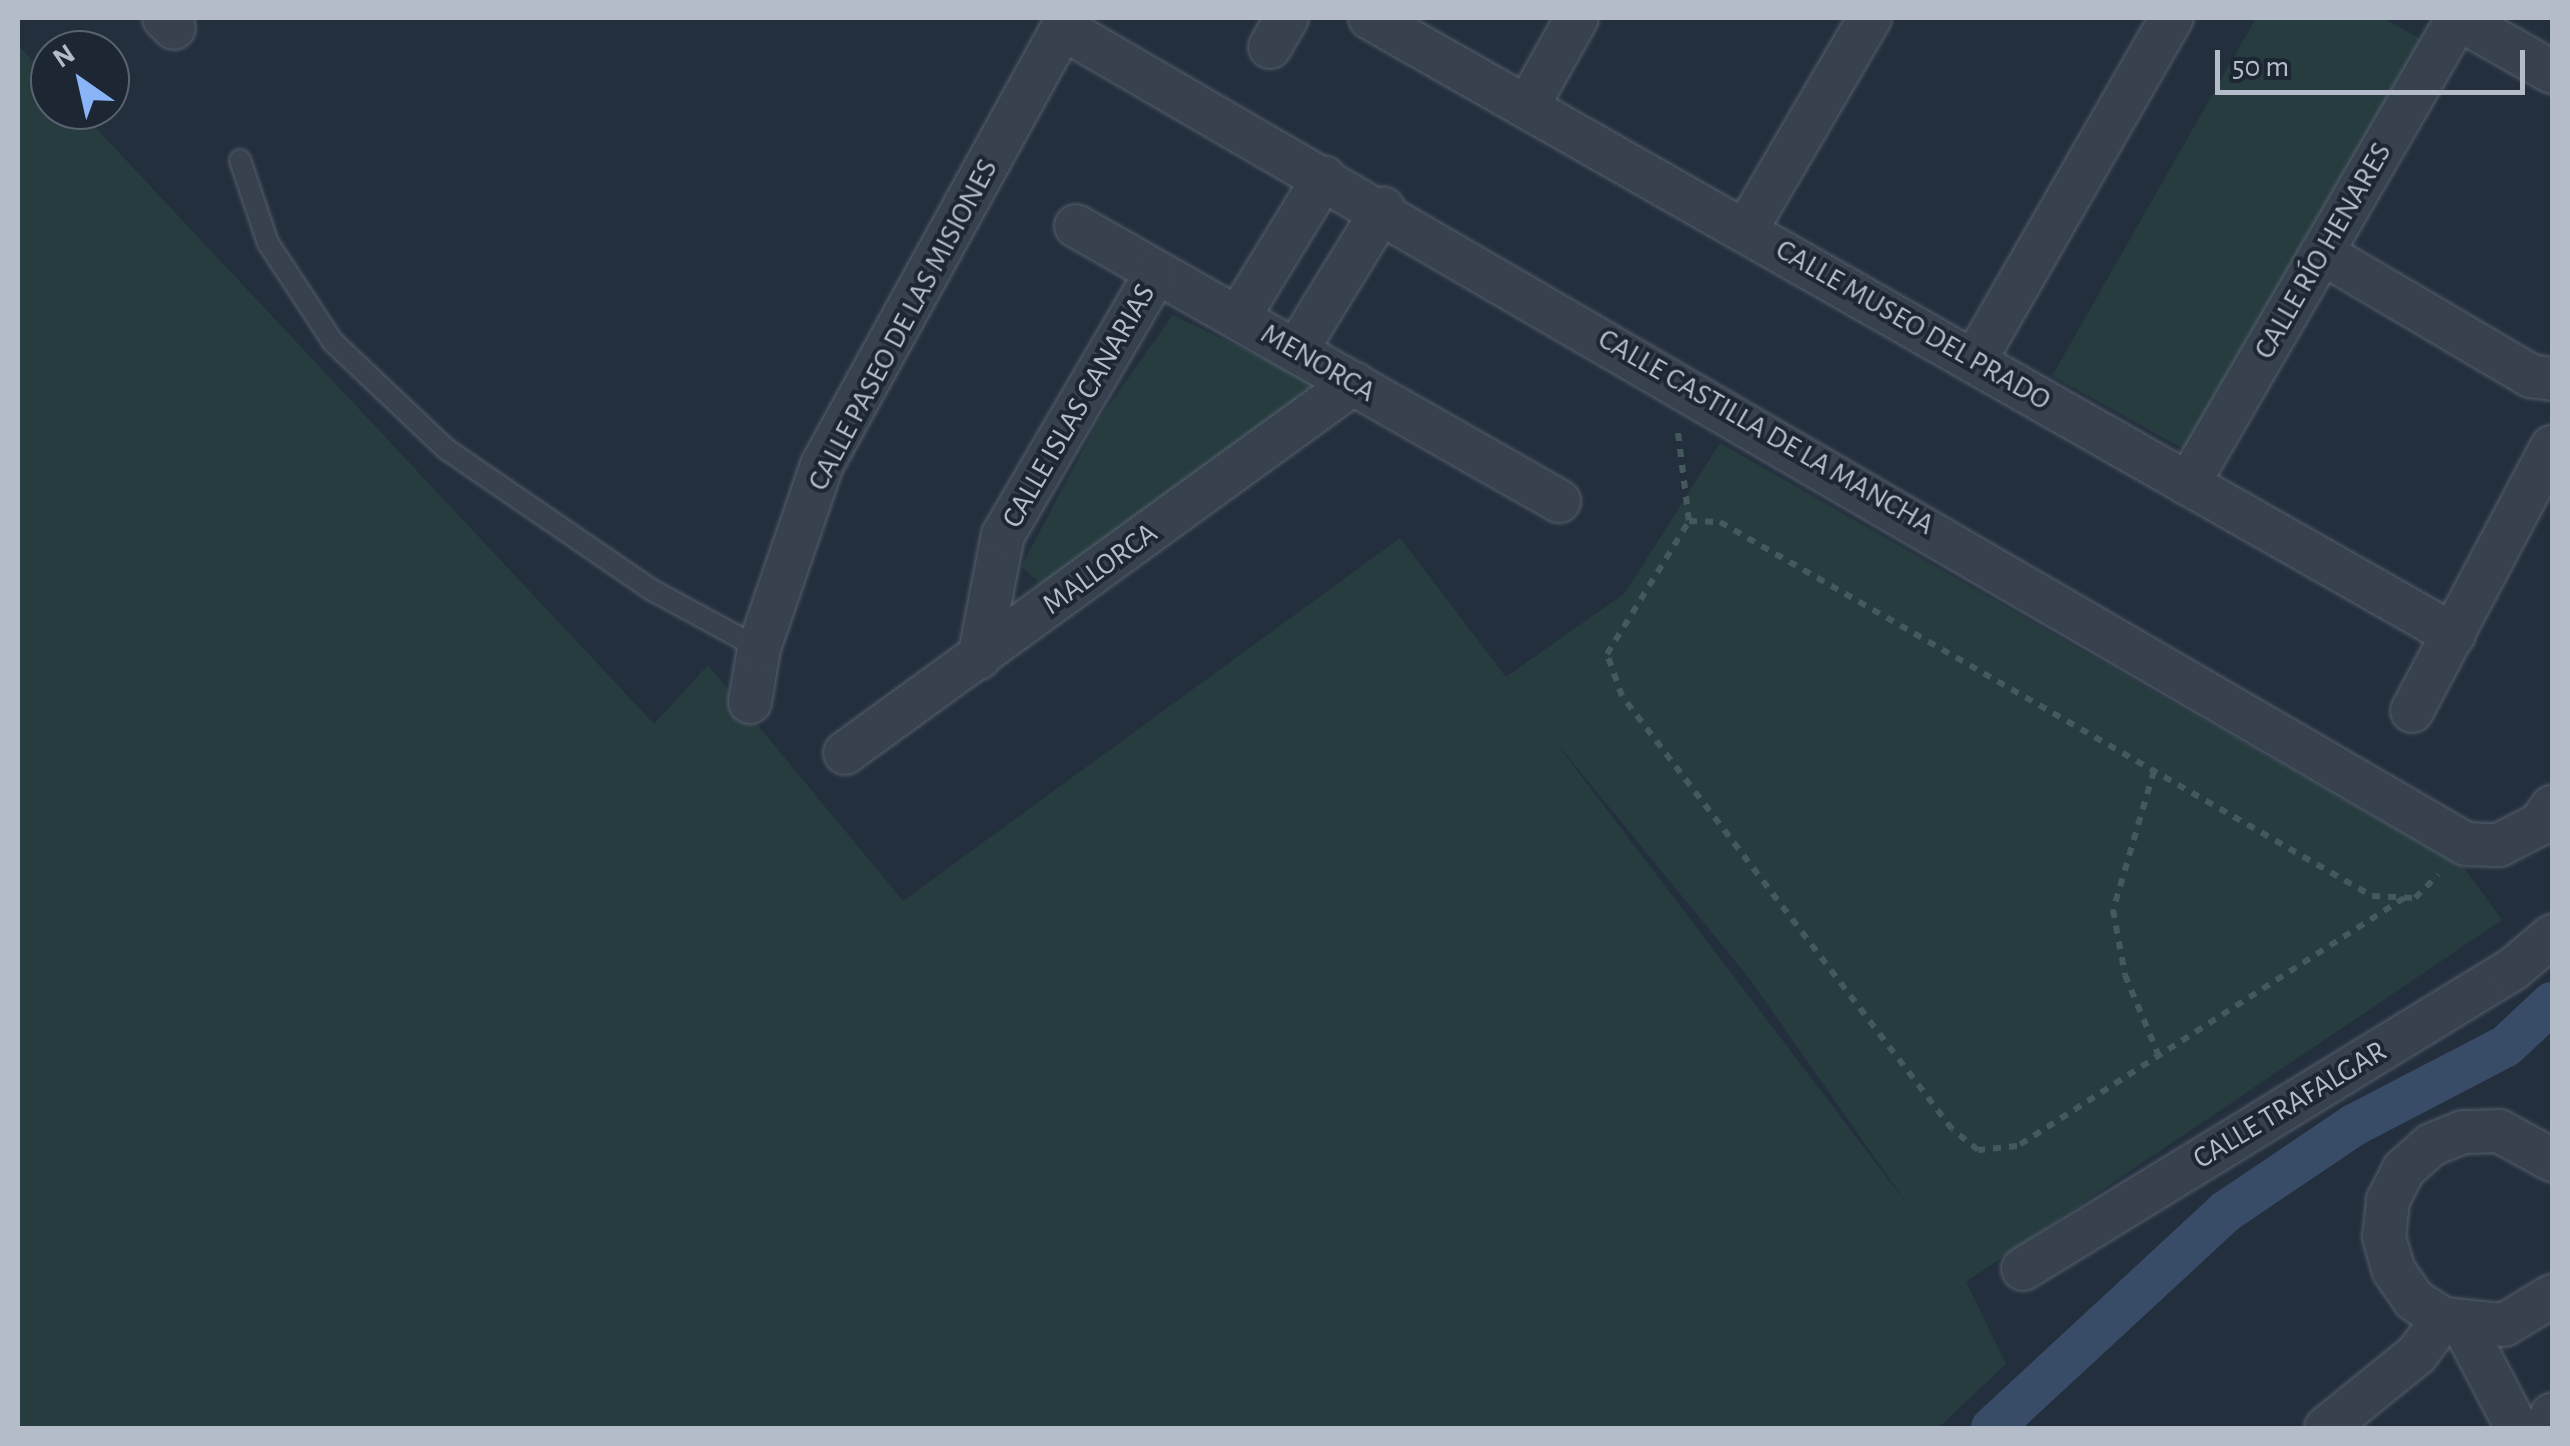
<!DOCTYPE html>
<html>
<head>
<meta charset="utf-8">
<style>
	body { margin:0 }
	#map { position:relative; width:2570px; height:1446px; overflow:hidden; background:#242f3e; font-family:"Alegreya Sans",sans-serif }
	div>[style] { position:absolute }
	.green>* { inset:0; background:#263c3f }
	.canal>* { height:42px; margin:-21px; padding:0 21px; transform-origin:21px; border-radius:21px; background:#394c67 }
	.path>* { height:6px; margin-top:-3px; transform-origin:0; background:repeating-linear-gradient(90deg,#44595c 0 8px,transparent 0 16px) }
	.roads { filter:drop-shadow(0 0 2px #565f6c) drop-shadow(0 0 2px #565f6c) }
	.lane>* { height:20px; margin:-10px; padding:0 10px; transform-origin:10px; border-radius:10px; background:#38414e }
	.street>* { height:42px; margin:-21px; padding:0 21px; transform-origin:21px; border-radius:21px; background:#38414e }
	span { translate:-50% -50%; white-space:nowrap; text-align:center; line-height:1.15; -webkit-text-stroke:8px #1d2633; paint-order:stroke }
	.street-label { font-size:30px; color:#b4bcc9 }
	.frame { position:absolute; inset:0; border:20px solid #b4bcc9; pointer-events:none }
	.north { position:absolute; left:30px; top:30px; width:100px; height:100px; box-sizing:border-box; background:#1d2633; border:2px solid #59626f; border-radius:50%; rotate:326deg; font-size:28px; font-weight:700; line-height:40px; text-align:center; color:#b4bcc9 }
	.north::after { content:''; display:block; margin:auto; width:35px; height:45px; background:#8ab4f8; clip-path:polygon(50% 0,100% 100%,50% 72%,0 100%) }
	.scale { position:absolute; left:2215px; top:50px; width:310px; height:45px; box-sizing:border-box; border:5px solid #b4bcc9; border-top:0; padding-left:12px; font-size:30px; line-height:35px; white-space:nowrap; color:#b4bcc9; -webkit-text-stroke:8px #1d2633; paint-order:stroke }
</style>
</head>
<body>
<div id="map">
	<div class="green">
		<i style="clip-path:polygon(2256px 18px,2383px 18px,2424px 41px,2187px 451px,2052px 376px)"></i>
		<i style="clip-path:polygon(evenodd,18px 45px,50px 80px,50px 110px,79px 110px,654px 724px,708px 665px,903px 901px,1400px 538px,1506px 677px,1625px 593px,1720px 443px,2465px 869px,2502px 920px,1966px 1282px,2006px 1364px,1938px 1428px,18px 1428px,18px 45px,1560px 747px,1749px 978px,1910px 1208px,1560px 748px,1560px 747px)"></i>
		<i style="clip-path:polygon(1173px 315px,1320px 385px,1050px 591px,1021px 567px,1099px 419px)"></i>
	</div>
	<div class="canal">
		<i style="left:1992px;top:1428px;width:318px;rotate:-42.8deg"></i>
		<i style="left:2225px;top:1212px;width:156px;rotate:-34deg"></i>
		<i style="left:2354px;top:1125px;width:171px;rotate:-27.5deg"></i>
		<i style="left:2506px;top:1046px;width:63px;rotate:-43.1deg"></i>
	</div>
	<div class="path">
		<i style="left:1678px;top:433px;width:89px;rotate:82.9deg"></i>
		<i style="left:2154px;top:771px;width:145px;rotate:106.4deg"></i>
		<i style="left:2113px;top:910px;width:66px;rotate:79.5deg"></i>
		<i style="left:2125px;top:975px;width:86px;rotate:67.3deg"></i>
		<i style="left:2404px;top:898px;width:460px;rotate:147.3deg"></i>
		<i style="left:2017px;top:1146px;width:39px;rotate:174deg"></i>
		<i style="left:1978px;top:1150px;width:33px;rotate:-141deg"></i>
		<i style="left:1952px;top:1129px;width:544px;rotate:-127.31deg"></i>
		<i style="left:1622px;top:696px;width:45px;rotate:-109.7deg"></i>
		<i style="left:1607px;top:654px;width:156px;rotate:-58.3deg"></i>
		<i style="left:1689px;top:521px;width:31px;rotate:2deg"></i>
		<i style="left:1720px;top:522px;width:752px;rotate:29.84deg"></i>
		<i style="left:2372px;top:896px;width:43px;rotate:2.7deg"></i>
		<i style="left:2415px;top:898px;width:33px;rotate:-45deg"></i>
	</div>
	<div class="roads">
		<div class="lane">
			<i style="left:240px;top:160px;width:88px;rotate:71.4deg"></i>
			<i style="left:268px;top:243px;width:118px;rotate:56.7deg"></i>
			<i style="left:333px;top:342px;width:156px;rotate:43.4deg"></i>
			<i style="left:446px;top:449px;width:250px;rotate:34.4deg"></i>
			<i style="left:652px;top:590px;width:122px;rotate:28.5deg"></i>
		</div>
		<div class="street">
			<i style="left:164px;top:18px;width:14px;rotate:45deg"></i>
			<i style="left:1370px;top:18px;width:1247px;rotate:29.65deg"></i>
			<i style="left:2457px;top:18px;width:109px;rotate:29.6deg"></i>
			<i style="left:1062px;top:28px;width:1624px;rotate:30.17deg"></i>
			<i style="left:2466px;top:844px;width:33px;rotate:2deg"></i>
			<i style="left:2499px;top:845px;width:46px;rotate:-27.1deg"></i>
			<i style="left:2540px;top:824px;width:21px;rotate:-55deg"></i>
			<i style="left:1270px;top:47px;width:34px;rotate:-60deg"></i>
			<i style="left:1527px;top:107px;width:102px;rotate:-60.7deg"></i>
			<i style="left:1076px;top:226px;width:556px;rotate:29.66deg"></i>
			<i style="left:1746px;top:230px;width:246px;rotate:-59.7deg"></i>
			<i style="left:2322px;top:253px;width:243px;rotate:30.5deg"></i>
			<i style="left:2531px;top:376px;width:21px;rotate:8deg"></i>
			<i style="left:1238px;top:318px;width:165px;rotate:-58.6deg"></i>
			<i style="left:1296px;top:351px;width:167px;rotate:-58.5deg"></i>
			<i style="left:1975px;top:360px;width:395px;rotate:-60.1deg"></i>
			<i style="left:2188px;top:484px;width:539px;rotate:-59.91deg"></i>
			<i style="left:979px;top:658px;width:125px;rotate:-79deg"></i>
			<i style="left:1003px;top:535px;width:303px;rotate:-59.7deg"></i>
			<i style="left:750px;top:702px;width:55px;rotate:-80.5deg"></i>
			<i style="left:759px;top:648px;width:194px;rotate:-71deg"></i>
			<i style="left:822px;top:465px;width:510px;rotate:-61.17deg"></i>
			<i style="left:2412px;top:711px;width:299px;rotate:-62.1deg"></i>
			<i style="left:845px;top:753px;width:629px;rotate:-36.01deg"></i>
			<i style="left:2552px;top:1160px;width:60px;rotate:-151.3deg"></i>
			<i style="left:2499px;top:1131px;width:36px;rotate:178deg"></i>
			<i style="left:2463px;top:1132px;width:35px;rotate:158deg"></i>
			<i style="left:2431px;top:1145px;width:36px;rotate:138deg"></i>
			<i style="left:2404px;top:1169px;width:36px;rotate:117deg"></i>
			<i style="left:2388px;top:1201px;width:36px;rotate:96deg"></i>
			<i style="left:2384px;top:1237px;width:35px;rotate:74deg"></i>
			<i style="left:2394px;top:1271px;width:35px;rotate:55deg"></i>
			<i style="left:2414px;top:1300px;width:35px;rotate:33deg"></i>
			<i style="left:2443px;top:1319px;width:61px;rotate:5.6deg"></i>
			<i style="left:2504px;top:1325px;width:56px;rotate:-31.1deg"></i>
			<i style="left:2023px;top:1269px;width:575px;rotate:-31.48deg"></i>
			<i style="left:2513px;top:969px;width:51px;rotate:-40.2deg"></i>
			<i style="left:2463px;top:1325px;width:116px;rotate:62.3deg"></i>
			<i style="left:2326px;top:1428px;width:117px;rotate:-39.1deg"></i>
			<i style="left:2417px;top:1354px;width:44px;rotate:-53.4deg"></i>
			<i style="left:2548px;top:1428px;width:14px;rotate:-73deg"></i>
		</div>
	</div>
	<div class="street-label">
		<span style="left:2323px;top:251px;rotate:-60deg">CALLE RÍO HENARES</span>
		<span style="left:903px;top:325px;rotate:-62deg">CALLE PASEO DE LAS MISIONES</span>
		<span style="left:1913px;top:325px;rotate:30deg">CALLE MUSEO DEL PRADO</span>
		<span style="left:1318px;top:363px;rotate:30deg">MENORCA</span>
		<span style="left:1079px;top:406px;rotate:-60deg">CALLE ISLAS CANARIAS</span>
		<span style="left:1766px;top:432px;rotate:30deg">CALLE CASTILLA DE LA MANCHA</span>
		<span style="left:1100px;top:569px;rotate:-36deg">MALLORCA</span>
		<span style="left:2290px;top:1105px;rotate:-31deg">CALLE TRAFALGAR</span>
	</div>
	<div class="frame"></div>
	<div class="north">N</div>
	<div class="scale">50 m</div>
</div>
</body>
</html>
